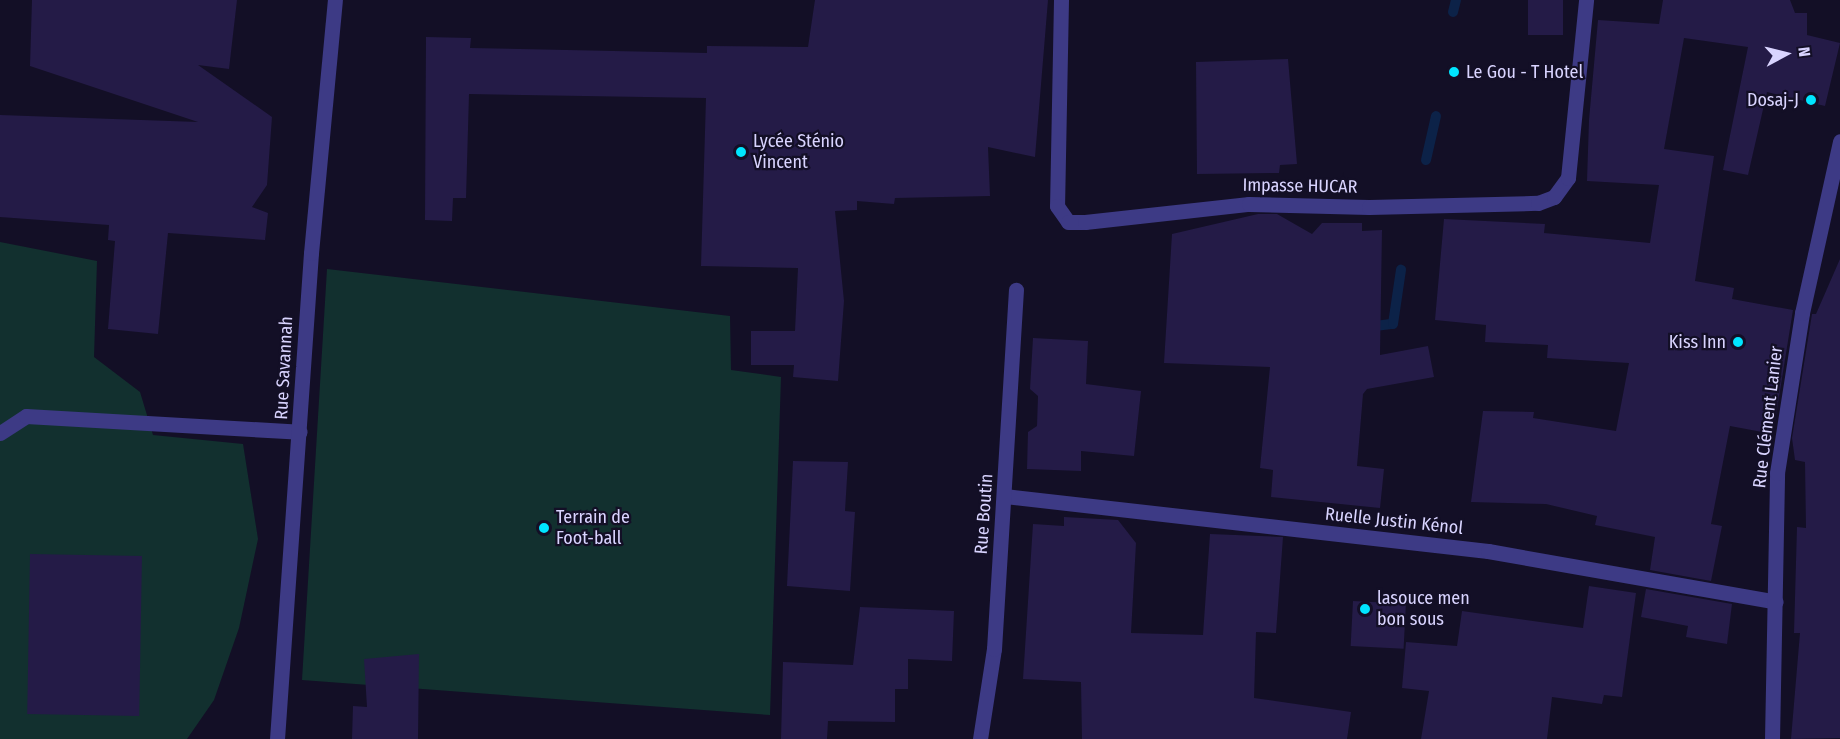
<!DOCTYPE html>
<html>
<head>
<meta charset="utf-8">
<style>
	body { margin:0 }
	#map { position:relative; width:1840px; height:739px; overflow:hidden; background:#130f26; font-family:"Fira Sans Condensed",sans-serif }
	div>[style] { position:absolute }
	.green>* { inset:0; background:#12302f }
	.stream>* { height:10px; margin:-5px; padding:0 5px; transform-origin:5px; border-radius:5px; background:#0c2248 }
	.building>* { inset:0; background:#241b47; transform-origin:0 0 }
	.street>* { height:15px; margin:-7.5px; padding:0 7.5px; transform-origin:7.5px; border-radius:7.5px; background:#3d3a85 }
	.dots>* { width:16px; height:16px; translate:-50% -50%; box-sizing:border-box; border:3px solid #130f26; border-radius:50% }
	span { translate:-50% -50%; white-space:nowrap; text-align:center; line-height:1.15; -webkit-text-stroke:4.5px #130f26; paint-order:stroke }
	.poi-label { font-size:18px; color:#d9d4ff }
	.left { translate:0 -50%; text-align:left }
	.right { translate:-100% -50%; text-align:right }
	.street-label { font-size:18px; color:#d9d4ff }
	.north { position:absolute; left:1756px; top:24px; width:60px; height:60px; -webkit-text-stroke:4px #130f26; paint-order:stroke; rotate:83deg; font-size:16px; font-weight:700; line-height:24px; text-align:center; color:#d9d4ff }
	.north::after { content:''; display:block; margin:auto; width:21px; height:27px; background:#d9d4ff; clip-path:polygon(50% 0,100% 100%,50% 72%,0 100%) }
</style>
</head>
<body>
<div id="map">
	<div class="green">
		<i style="clip-path:polygon(0 242px,97px 261px,94px 357px,140px 392px,153px 435px,243px 444px,258px 539px,239px 628px,214px 700px,187px 739px,0 739px)"></i>
		<i style="clip-path:polygon(327px 269px,730px 316px,731px 370px,781px 377px,770px 715px,302px 680px)"></i>
	</div>
	<div class="stream">
		<i style="left:1453px;top:12px;width:12px;rotate:-76deg"></i>
		<i style="left:1426px;top:160px;width:45px;rotate:-77.2deg"></i>
		<i style="left:1367px;top:327px;width:26px;rotate:-7deg"></i>
		<i style="left:1393px;top:324px;width:55px;rotate:-81.6deg"></i>
	</div>
	<div class="building">
		<i style="clip-path:polygon(32px 0,237px 0,229px 69px,198px 65px,272px 117px,267px 185px,252px 207px,268px 213px,265px 240px,168px 233px,158px 334px,108px 329px,115px 241px,108px 240px,109px 225px,0 217px,0 115px,198px 122px,30px 66px)"></i>
		<i style="clip-path:polygon(815px 0,1048px 0,1035px 157px,988px 147px,990px 196px,895px 198px,894px 204px,857px 201px,857px 210px,835px 211px,844px 301px,838px 381px,793px 377px,794px 365px,751px 365px,751px 331px,795px 331px,798px 268px,701px 266px,706px 98px,469px 94px,466px 198px,453px 198px,452px 221px,425px 220px,426px 37px,471px 38px,470px 48px,707px 53px,707px 46px,808px 47px)"></i>
		<i style="left:1528px;top:0;width:35px;height:35px"></i>
		<i style="clip-path:polygon(1663px 0,1790px 0,1795px 13px,1807px 13px,1807px 35px,1840px 43px,1825px 106px,1767px 92px,1748px 175px,1723px 170px,1748px 47px,1684px 38px,1664px 149px,1714px 156px,1695px 281px,1734px 288px,1732px 299px,1793px 310px,1773px 434px,1730px 426px,1711px 524px,1722px 526px,1711px 581px,1650px 570px,1655px 537px,1595px 525px,1597px 516px,1546px 504px,1471px 502px,1483px 411px,1534px 412px,1533px 418px,1616px 431px,1629px 363px,1547px 358px,1548px 345px,1485px 342px,1486px 325px,1435px 320px,1444px 219px,1545px 224px,1544px 233px,1650px 243px,1659px 185px,1587px 181px,1589px 120px,1598px 20px,1659px 24px)"></i>
		<i style="clip-path:polygon(1288px 59px,1297px 164px,1280px 165px,1279px 173px,1197px 174px,1196px 62px)"></i>
		<i style="clip-path:polygon(1258px 214px,1277px 214px,1312px 234px,1322px 223px,1362px 223px,1362px 231px,1382px 230px,1380px 355px,1428px 346px,1434px 377px,1367px 389px,1363px 394px,1357px 466px,1384px 469px,1380px 508px,1271px 497px,1273px 470px,1260px 468px,1270px 367px,1164px 363px,1172px 234px)"></i>
		<i style="clip-path:polygon(1840px 259px,1840px 738px,1791px 739px,1800px 633px,1794px 633px,1797px 527px,1806px 528px,1805px 462px,1795px 460px,1792px 438px,1812px 314px,1816px 314px)"></i>
		<i style="clip-path:polygon(1033px 338px,1088px 341px,1086px 384px,1141px 391px,1134px 456px,1081px 451px,1081px 471px,1027px 469px,1028px 432px,1037px 426px,1038px 396px,1030px 389px)"></i>
		<i style="clip-path:polygon(793px 461px,848px 462px,845px 511px,855px 512px,850px 591px,787px 586px)"></i>
		<i style="clip-path:polygon(1064px 517px,1118px 520px,1136px 543px,1131px 633px,1203px 635px,1210px 534px,1283px 537px,1276px 633px,1256px 632px,1254px 698px,1351px 712px,1347px 739px,1082px 739px,1081px 682px,1023px 679px,1033px 524px,1064px 526px)"></i>
		<i style="left:30px;top:554px;width:112px;height:160px;rotate:1deg"></i>
		<i style="clip-path:polygon(1589px 586px,1636px 593px,1622px 697px,1604px 695px,1602px 704px,1552px 697px,1547px 739px,1421px 739px,1429px 691px,1402px 688px,1406px 642px,1457px 646px,1462px 611px,1583px 628px)"></i>
		<i style="clip-path:polygon(1646px 589px,1732px 604px,1727px 644px,1686px 637px,1688px 626px,1641px 617px)"></i>
		<i style="left:1353px;top:601px;width:53px;height:45px;rotate:3deg"></i>
		<i style="clip-path:polygon(860px 607px,954px 611px,952px 661px,908px 659px,908px 689px,895px 689px,895px 722px,828px 721px,827px 739px,781px 739px,783px 662px,853px 665px)"></i>
		<i style="clip-path:polygon(419px 654px,418px 739px,352px 739px,353px 706px,367px 707px,364px 659px)"></i>
	</div>
	<div class="street">
		<i style="left:1061px;top:0;width:206px;rotate:91.1deg"></i>
		<i style="left:1057px;top:206px;width:19px;rotate:55deg"></i>
		<i style="left:1068px;top:222px;width:17px"></i>
		<i style="left:1085px;top:222px;width:165px;rotate:-6.3deg"></i>
		<i style="left:1249px;top:204px;width:120px;rotate:1.4deg"></i>
		<i style="left:1369px;top:207px;width:169px;rotate:-1.4deg"></i>
		<i style="left:1538px;top:203px;width:17px;rotate:-21deg"></i>
		<i style="left:1554px;top:197px;width:24px;rotate:-54deg"></i>
		<i style="left:1568px;top:178px;width:179px;rotate:-84.2deg"></i>
		<i style="left:0;top:433px;width:31px;rotate:-33deg"></i>
		<i style="left:26px;top:416px;width:274px;rotate:3.3deg"></i>
		<i style="left:1005px;top:496px;width:486px;rotate:6.5deg"></i>
		<i style="left:1488px;top:551px;width:292px;rotate:10deg"></i>
		<i style="left:277px;top:739px;width:487px;rotate:-86deg"></i>
		<i style="left:311px;top:253px;width:254px;rotate:-84.6deg"></i>
		<i style="left:980px;top:739px;width:91px;rotate:-81.2deg"></i>
		<i style="left:994px;top:649px;width:360px;rotate:-86.5deg"></i>
		<i style="left:1772px;top:739px;width:266px;rotate:-88.9deg"></i>
		<i style="left:1777px;top:473px;width:162px;rotate:-81.1deg"></i>
		<i style="left:1802px;top:313px;width:176px;rotate:-77.5deg"></i>
	</div>
	<div class="dots">
		<i style="left:1454px;top:72px;background:#00e5ff"></i>
		<i style="left:1811px;top:100px;background:#00e5ff"></i>
		<i style="left:741px;top:152px;background:#00e5ff"></i>
		<i style="left:1738px;top:342px;background:#00e5ff"></i>
		<i style="left:544px;top:528px;background:#00e5ff"></i>
		<i style="left:1365px;top:609px;background:#00e5ff"></i>
	</div>
	<div class="poi-label">
		<span class="left" style="left:1466px;top:72px">Le Gou - T Hotel</span>
		<span class="right" style="left:1799px;top:100px">Dosaj-J</span>
		<span class="left" style="left:753px;top:152px">Lycée Sténio<br>Vincent</span>
		<span class="right" style="left:1726px;top:342px">Kiss Inn</span>
		<span class="left" style="left:556px;top:528px">Terrain de<br>Foot-ball</span>
		<span class="left" style="left:1377px;top:609px">lasouce men<br>bon sous</span>
	</div>
	<div class="street-label">
		<span style="left:1300px;top:186px;rotate:1deg">Impasse HUCAR</span>
		<span style="left:284px;top:368px;rotate:-87deg">Rue Savannah</span>
		<span style="left:1768px;top:417px;rotate:-83deg">Rue Clément Lanier</span>
		<span style="left:984px;top:514px;rotate:-86deg">Rue Boutin</span>
		<span style="left:1394px;top:521px;rotate:6deg">Ruelle Justin Kénol</span>
	</div>
	<div class="north">N</div>
</div>
</body>
</html>
